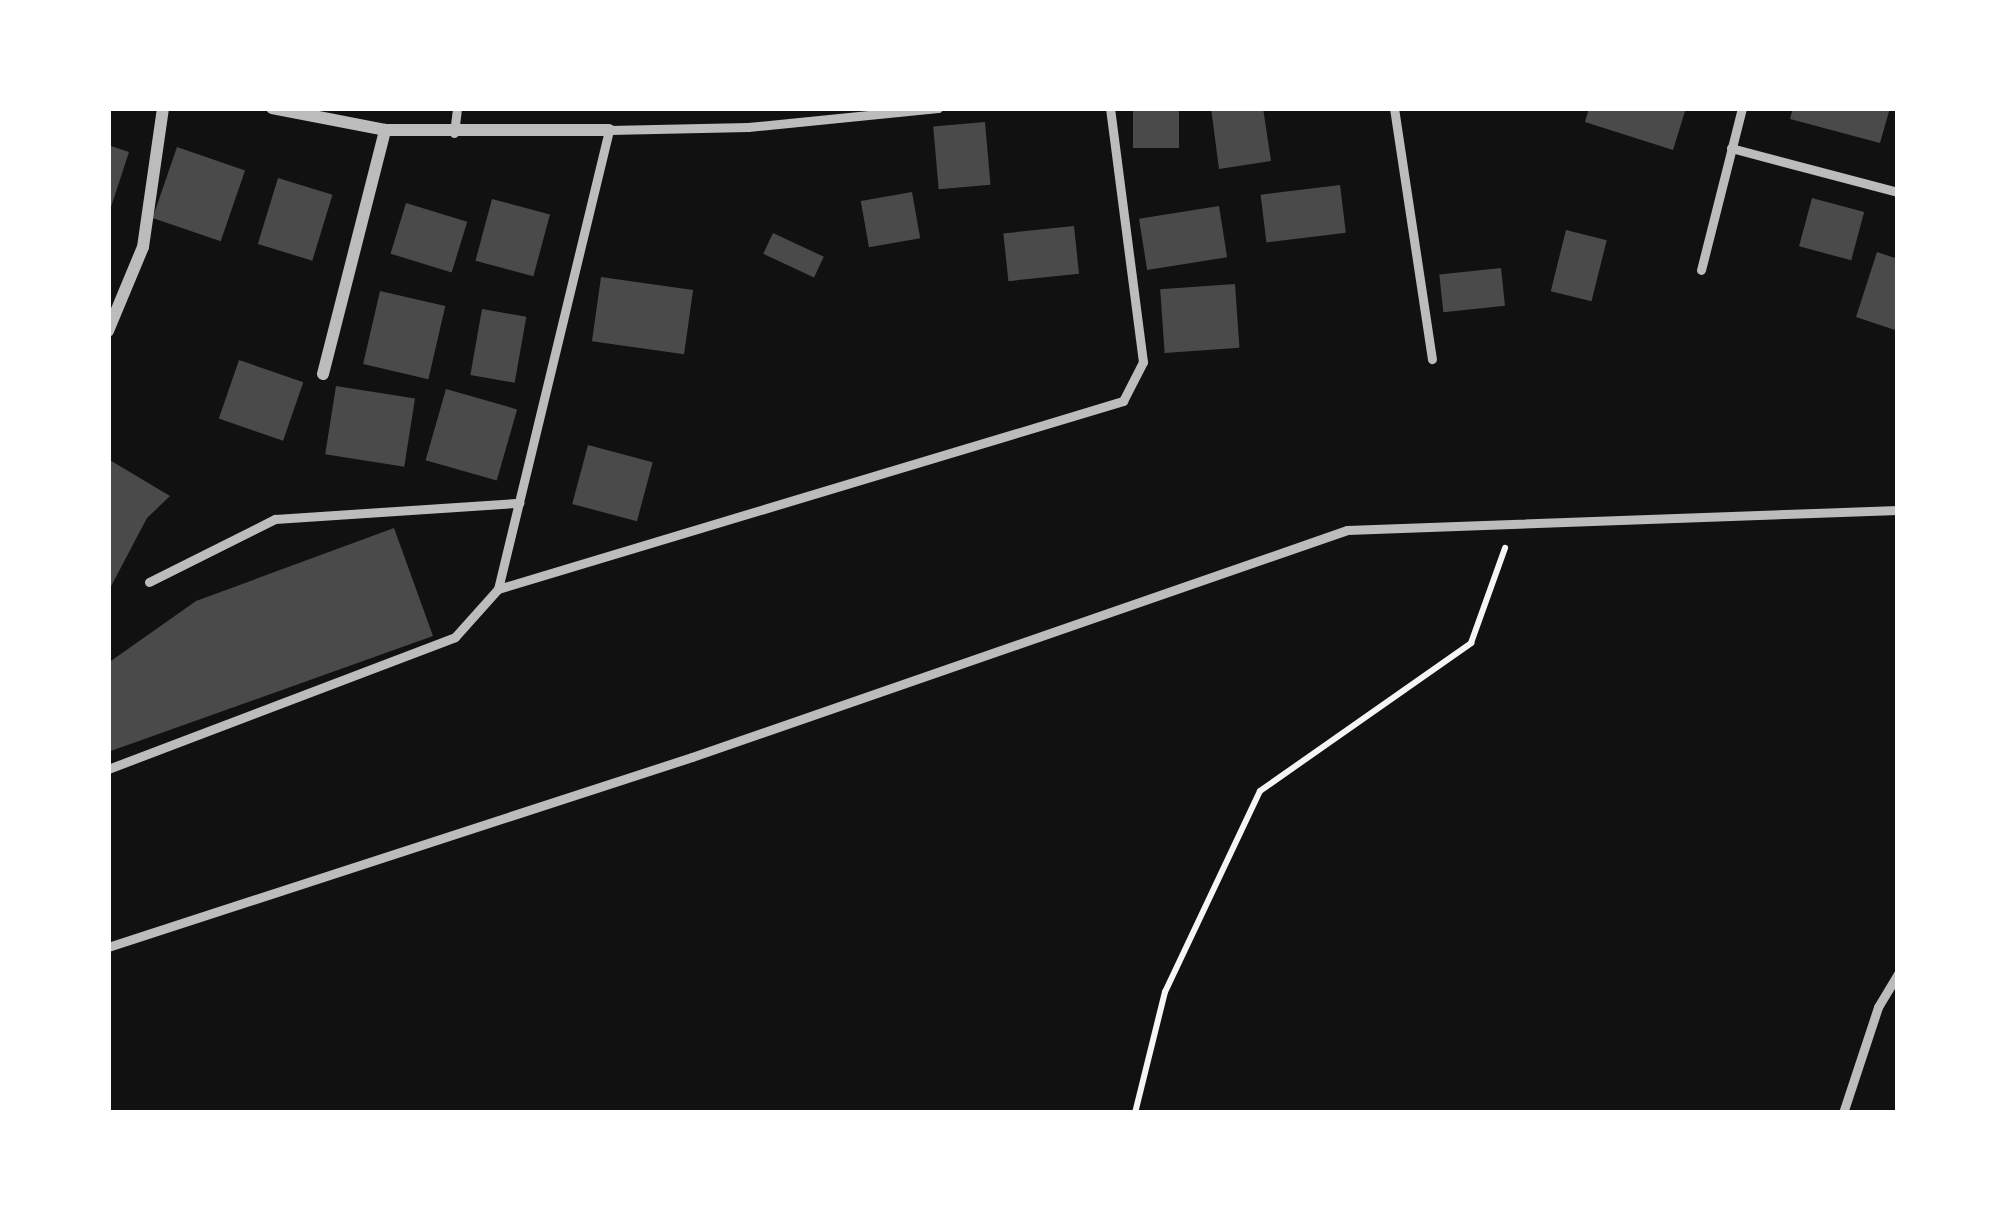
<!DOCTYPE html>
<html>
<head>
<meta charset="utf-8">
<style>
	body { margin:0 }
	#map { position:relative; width:2006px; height:1221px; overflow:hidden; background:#111; font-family:"Fira Sans Condensed",sans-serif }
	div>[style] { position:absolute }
	.building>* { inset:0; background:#4a4a4a; transform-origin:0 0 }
	.path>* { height:6px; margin:-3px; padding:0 3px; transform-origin:3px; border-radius:3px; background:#f5f5f5 }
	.service>* { height:9px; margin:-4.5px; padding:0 4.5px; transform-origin:4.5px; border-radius:4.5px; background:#bcbcbc }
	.minor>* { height:12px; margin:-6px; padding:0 6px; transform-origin:6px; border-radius:6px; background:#bcbcbc }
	span { translate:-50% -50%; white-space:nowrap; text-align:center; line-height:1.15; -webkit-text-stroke:12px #fff; paint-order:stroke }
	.frame { position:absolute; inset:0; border:111px solid #fff; pointer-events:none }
</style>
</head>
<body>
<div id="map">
	<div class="building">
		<i style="left:1133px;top:108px;width:46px;height:40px"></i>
		<i style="clip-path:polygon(1211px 108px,1263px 108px,1271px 161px,1219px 169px)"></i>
		<i style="clip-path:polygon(1589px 108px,1686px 108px,1673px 150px,1585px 122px)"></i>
		<i style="clip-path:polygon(1793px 108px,1890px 108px,1880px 143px,1790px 119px)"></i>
		<i style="left:985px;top:122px;width:63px;height:52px;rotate:85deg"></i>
		<i style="clip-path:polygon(108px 145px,129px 152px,109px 213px,108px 213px)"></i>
		<i style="left:177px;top:147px;width:72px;height:75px;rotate:19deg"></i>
		<i style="left:278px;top:178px;width:57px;height:69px;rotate:17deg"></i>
		<i style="left:1340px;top:185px;width:48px;height:80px;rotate:83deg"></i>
		<i style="left:912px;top:192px;width:47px;height:52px;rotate:80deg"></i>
		<i style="left:1812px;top:198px;width:54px;height:50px;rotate:15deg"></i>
		<i style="left:492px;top:199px;width:60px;height:64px;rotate:15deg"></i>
		<i style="left:406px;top:203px;width:64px;height:53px;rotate:17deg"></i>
		<i style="left:1219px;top:206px;width:52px;height:81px;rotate:81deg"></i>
		<i style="left:1074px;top:226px;width:48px;height:71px;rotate:84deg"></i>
		<i style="left:1566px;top:230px;width:42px;height:63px;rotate:14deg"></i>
		<i style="left:773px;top:233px;width:56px;height:23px;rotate:25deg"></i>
		<i style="clip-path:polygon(1877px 252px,1898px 259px,1898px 331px,1856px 317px)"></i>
		<i style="left:1501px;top:268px;width:38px;height:62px;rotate:84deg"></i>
		<i style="left:601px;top:277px;width:93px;height:65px;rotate:8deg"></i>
		<i style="left:1235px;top:284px;width:64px;height:75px;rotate:86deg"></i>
		<i style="left:380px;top:291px;width:67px;height:75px;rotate:13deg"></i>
		<i style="left:482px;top:309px;width:45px;height:67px;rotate:10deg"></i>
		<i style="left:239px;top:360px;width:68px;height:62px;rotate:19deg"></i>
		<i style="left:336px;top:386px;width:80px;height:69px;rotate:9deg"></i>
		<i style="left:446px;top:389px;width:74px;height:74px;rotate:16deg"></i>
		<i style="left:588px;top:445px;width:67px;height:61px;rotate:15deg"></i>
		<i style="clip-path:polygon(108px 459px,170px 496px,147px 518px,108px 592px)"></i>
		<i style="clip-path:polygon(394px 528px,433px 636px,108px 752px,108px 663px,196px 601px)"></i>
	</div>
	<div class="path">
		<i style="left:1135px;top:1113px;width:125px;rotate:-76.1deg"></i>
		<i style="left:1165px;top:992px;width:222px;rotate:-64.7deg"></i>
		<i style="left:1260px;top:791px;width:258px;rotate:-35deg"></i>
		<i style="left:1471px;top:643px;width:101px;rotate:-70.3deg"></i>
	</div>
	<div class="service">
		<i style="left:1394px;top:108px;width:254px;rotate:81.4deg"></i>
		<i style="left:454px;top:133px;width:25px;rotate:-83deg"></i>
		<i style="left:1731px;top:148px;width:173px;rotate:14.8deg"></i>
		<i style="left:1701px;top:270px;width:167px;rotate:-75.8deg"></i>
		<i style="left:149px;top:582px;width:141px;rotate:-26.6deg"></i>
		<i style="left:275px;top:519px;width:245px;rotate:-3.8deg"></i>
		<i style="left:498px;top:589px;width:653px;rotate:-16.74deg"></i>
		<i style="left:1123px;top:401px;width:44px;rotate:-62.9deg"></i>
		<i style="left:1143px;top:362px;width:256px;rotate:-97.4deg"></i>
		<i style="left:108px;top:769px;width:371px;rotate:-20.8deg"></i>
		<i style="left:455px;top:637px;width:64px;rotate:-48.1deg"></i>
		<i style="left:498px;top:589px;width:472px;rotate:-76.4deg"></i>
		<i style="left:609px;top:130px;width:139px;rotate:-1.2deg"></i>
		<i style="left:748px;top:127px;width:191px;rotate:-5.7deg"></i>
		<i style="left:108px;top:947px;width:614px;rotate:-18.02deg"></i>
		<i style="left:692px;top:757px;width:693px;rotate:-19.11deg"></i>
		<i style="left:1347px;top:530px;width:551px;rotate:-2.08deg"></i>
		<i style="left:1843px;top:1113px;width:112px;rotate:-71.7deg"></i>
		<i style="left:1878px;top:1007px;width:39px;rotate:-59deg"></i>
	</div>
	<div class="minor">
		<i style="left:272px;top:108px;width:115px;rotate:11deg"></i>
		<i style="left:385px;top:130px;width:224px"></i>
		<i style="left:108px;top:331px;width:91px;rotate:-67.4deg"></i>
		<i style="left:143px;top:247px;width:140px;rotate:-81.8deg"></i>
		<i style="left:323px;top:374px;width:252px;rotate:-75.7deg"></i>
	</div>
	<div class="frame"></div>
</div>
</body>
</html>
